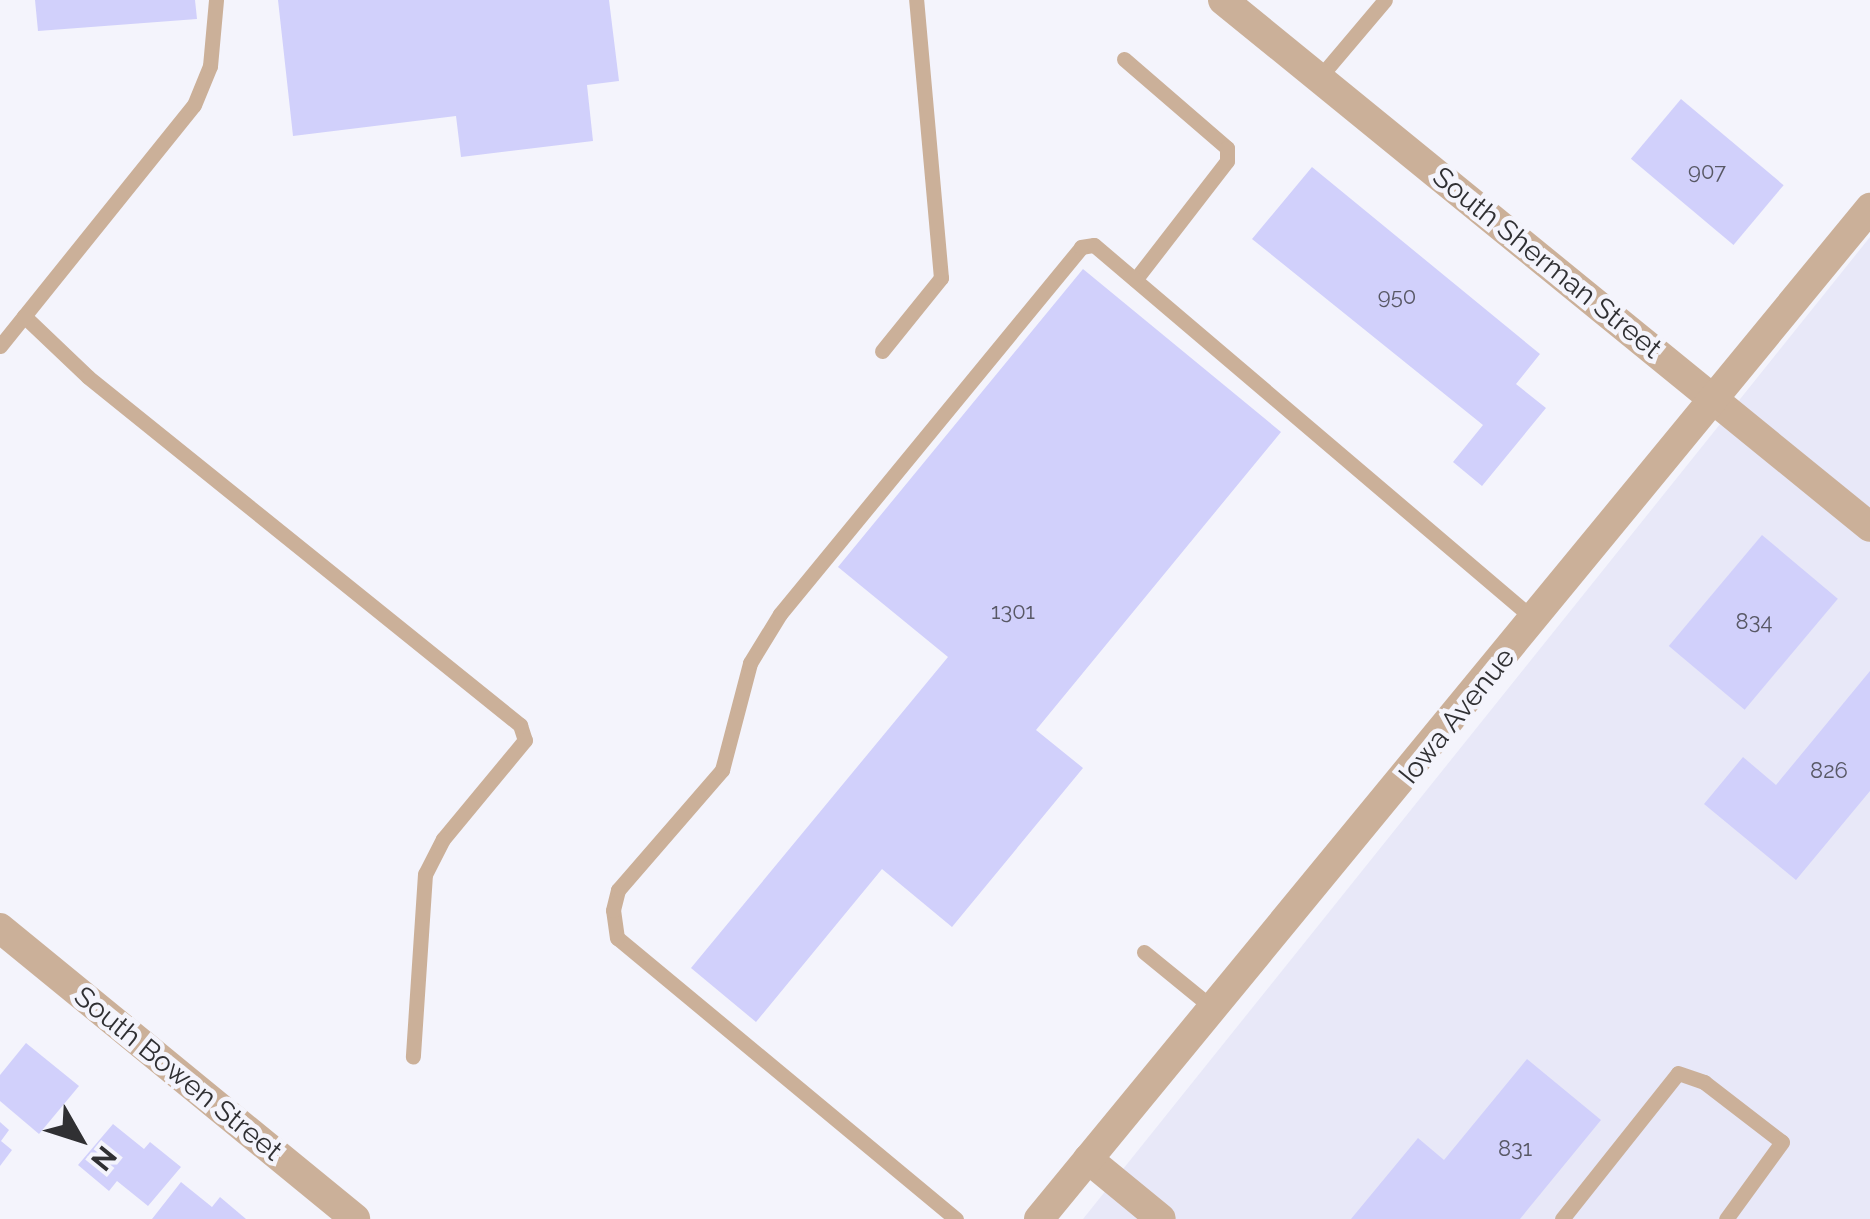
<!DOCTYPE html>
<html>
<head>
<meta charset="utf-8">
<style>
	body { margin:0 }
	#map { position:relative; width:1870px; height:1219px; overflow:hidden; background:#f4f4fc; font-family:Raleway,sans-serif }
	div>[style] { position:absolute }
	.built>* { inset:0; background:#e8e8f8 }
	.building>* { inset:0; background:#d1d0fb; transform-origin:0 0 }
	.service>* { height:15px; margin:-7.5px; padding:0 7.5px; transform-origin:7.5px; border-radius:7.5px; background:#cbb099 }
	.minor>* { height:30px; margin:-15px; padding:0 15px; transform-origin:15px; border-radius:15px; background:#cbb099 }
	.tertiary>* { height:30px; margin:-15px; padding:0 15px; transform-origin:15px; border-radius:15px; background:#cbb099 }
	span { translate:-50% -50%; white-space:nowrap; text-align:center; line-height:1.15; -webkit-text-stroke:9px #f4f4fc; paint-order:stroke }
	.number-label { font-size:22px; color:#585865 }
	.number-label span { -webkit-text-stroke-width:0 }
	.street-label { font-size:28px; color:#303033 }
	.north { position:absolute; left:30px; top:1089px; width:100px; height:100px; -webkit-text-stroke:8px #f4f4fc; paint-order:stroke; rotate:129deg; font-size:28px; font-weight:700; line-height:40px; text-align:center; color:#303033 }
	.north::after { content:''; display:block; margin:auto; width:35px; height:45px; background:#303033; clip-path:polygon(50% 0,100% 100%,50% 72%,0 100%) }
</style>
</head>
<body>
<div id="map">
	<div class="built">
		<i style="clip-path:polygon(1870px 237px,1870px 1219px,1083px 1219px)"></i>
	</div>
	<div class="building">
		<i style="clip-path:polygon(35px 0,195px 0,197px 19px,38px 31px)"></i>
		<i style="clip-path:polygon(278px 0,609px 0,619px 81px,587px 85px,593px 141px,461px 157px,456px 116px,293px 136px)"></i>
		<i style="left:1681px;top:99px;width:134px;height:78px;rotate:40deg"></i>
		<i style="clip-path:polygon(1312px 167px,1540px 354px,1516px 384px,1546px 408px,1482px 486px,1453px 462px,1483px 425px,1252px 239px)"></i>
		<i style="clip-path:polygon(1083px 269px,1281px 432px,1036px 730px,1083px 768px,952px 927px,882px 869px,756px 1022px,691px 968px,948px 657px,838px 567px)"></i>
		<i style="left:1762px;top:535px;width:99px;height:145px;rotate:40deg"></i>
		<i style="clip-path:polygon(1870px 671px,1870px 791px,1796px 880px,1704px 804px,1743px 757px,1776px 785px)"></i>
		<i style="clip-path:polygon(26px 1043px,79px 1086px,39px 1134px,0 1101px,0 1075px)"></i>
		<i style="clip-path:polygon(1527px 1059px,1601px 1120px,1520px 1219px,1351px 1219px,1418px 1138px,1444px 1160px)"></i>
		<i style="clip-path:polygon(0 1122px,9px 1130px,1px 1141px,12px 1150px,0 1166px)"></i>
		<i style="clip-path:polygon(113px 1124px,144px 1149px,150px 1142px,181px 1167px,148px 1206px,117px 1181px,109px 1191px,78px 1165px)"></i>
		<i style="clip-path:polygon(181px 1182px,212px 1207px,220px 1197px,246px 1219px,152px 1219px)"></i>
	</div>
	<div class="service">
		<i style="left:1124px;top:59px;width:136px;rotate:40.8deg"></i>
		<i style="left:1227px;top:148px;width:13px;rotate:90deg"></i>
		<i style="left:1227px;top:161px;width:150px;rotate:127.7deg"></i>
		<i style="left:1319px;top:78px;width:102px;rotate:-49.8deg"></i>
		<i style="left:24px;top:316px;width:88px;rotate:43.6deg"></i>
		<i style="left:88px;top:377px;width:555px;rotate:38.85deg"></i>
		<i style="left:520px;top:725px;width:16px;rotate:72deg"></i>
		<i style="left:525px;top:740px;width:129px;rotate:129.6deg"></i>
		<i style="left:443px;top:839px;width:39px;rotate:117deg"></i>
		<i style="left:425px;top:874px;width:183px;rotate:93.8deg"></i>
		<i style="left:0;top:346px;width:309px;rotate:-51.2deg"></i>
		<i style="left:194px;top:105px;width:42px;rotate:-67.7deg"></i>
		<i style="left:210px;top:66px;width:66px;rotate:-84.8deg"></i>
		<i style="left:882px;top:351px;width:94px;rotate:-51.1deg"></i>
		<i style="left:941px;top:278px;width:279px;rotate:-95.1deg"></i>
		<i style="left:1144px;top:952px;width:90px;rotate:39.2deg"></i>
		<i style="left:956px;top:1219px;width:440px;rotate:-140.3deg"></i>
		<i style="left:617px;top:938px;width:28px;rotate:-98deg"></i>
		<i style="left:613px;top:910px;width:21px;rotate:-76deg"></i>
		<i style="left:618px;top:890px;width:159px;rotate:-49.1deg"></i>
		<i style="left:722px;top:770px;width:111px;rotate:-75.3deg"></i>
		<i style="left:750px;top:663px;width:57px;rotate:-58.5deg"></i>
		<i style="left:780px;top:614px;width:475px;rotate:-50.6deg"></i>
		<i style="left:1081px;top:247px;width:13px;rotate:-9deg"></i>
		<i style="left:1094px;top:245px;width:579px;rotate:40.38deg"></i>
		<i style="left:1562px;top:1219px;width:186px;rotate:-51.5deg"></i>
		<i style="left:1678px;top:1073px;width:28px;rotate:19deg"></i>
		<i style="left:1704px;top:1082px;width:98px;rotate:37.6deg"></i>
		<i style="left:1782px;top:1142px;width:95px;rotate:126deg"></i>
	</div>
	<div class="minor">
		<i style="left:1223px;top:0;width:834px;rotate:39.16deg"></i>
		<i style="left:1088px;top:1159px;width:94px;rotate:39.4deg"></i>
		<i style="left:1039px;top:1219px;width:1309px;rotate:-50.58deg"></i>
	</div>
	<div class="tertiary">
		<i style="left:0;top:928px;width:459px;rotate:39.3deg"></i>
	</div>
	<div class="number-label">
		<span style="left:1707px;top:172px">907</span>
		<span style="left:1397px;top:297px">950</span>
		<span style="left:1013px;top:612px">1301</span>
		<span style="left:1754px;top:622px">834</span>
		<span style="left:1829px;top:771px">826</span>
		<span style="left:1515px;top:1149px">831</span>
	</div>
	<div class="street-label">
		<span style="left:1547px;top:263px;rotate:39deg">South Sherman Street</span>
		<span style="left:1457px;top:716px;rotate:-51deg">Iowa Avenue</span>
		<span style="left:178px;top:1074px;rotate:39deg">South Bowen Street</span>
	</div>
	<div class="north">N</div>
</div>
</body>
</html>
